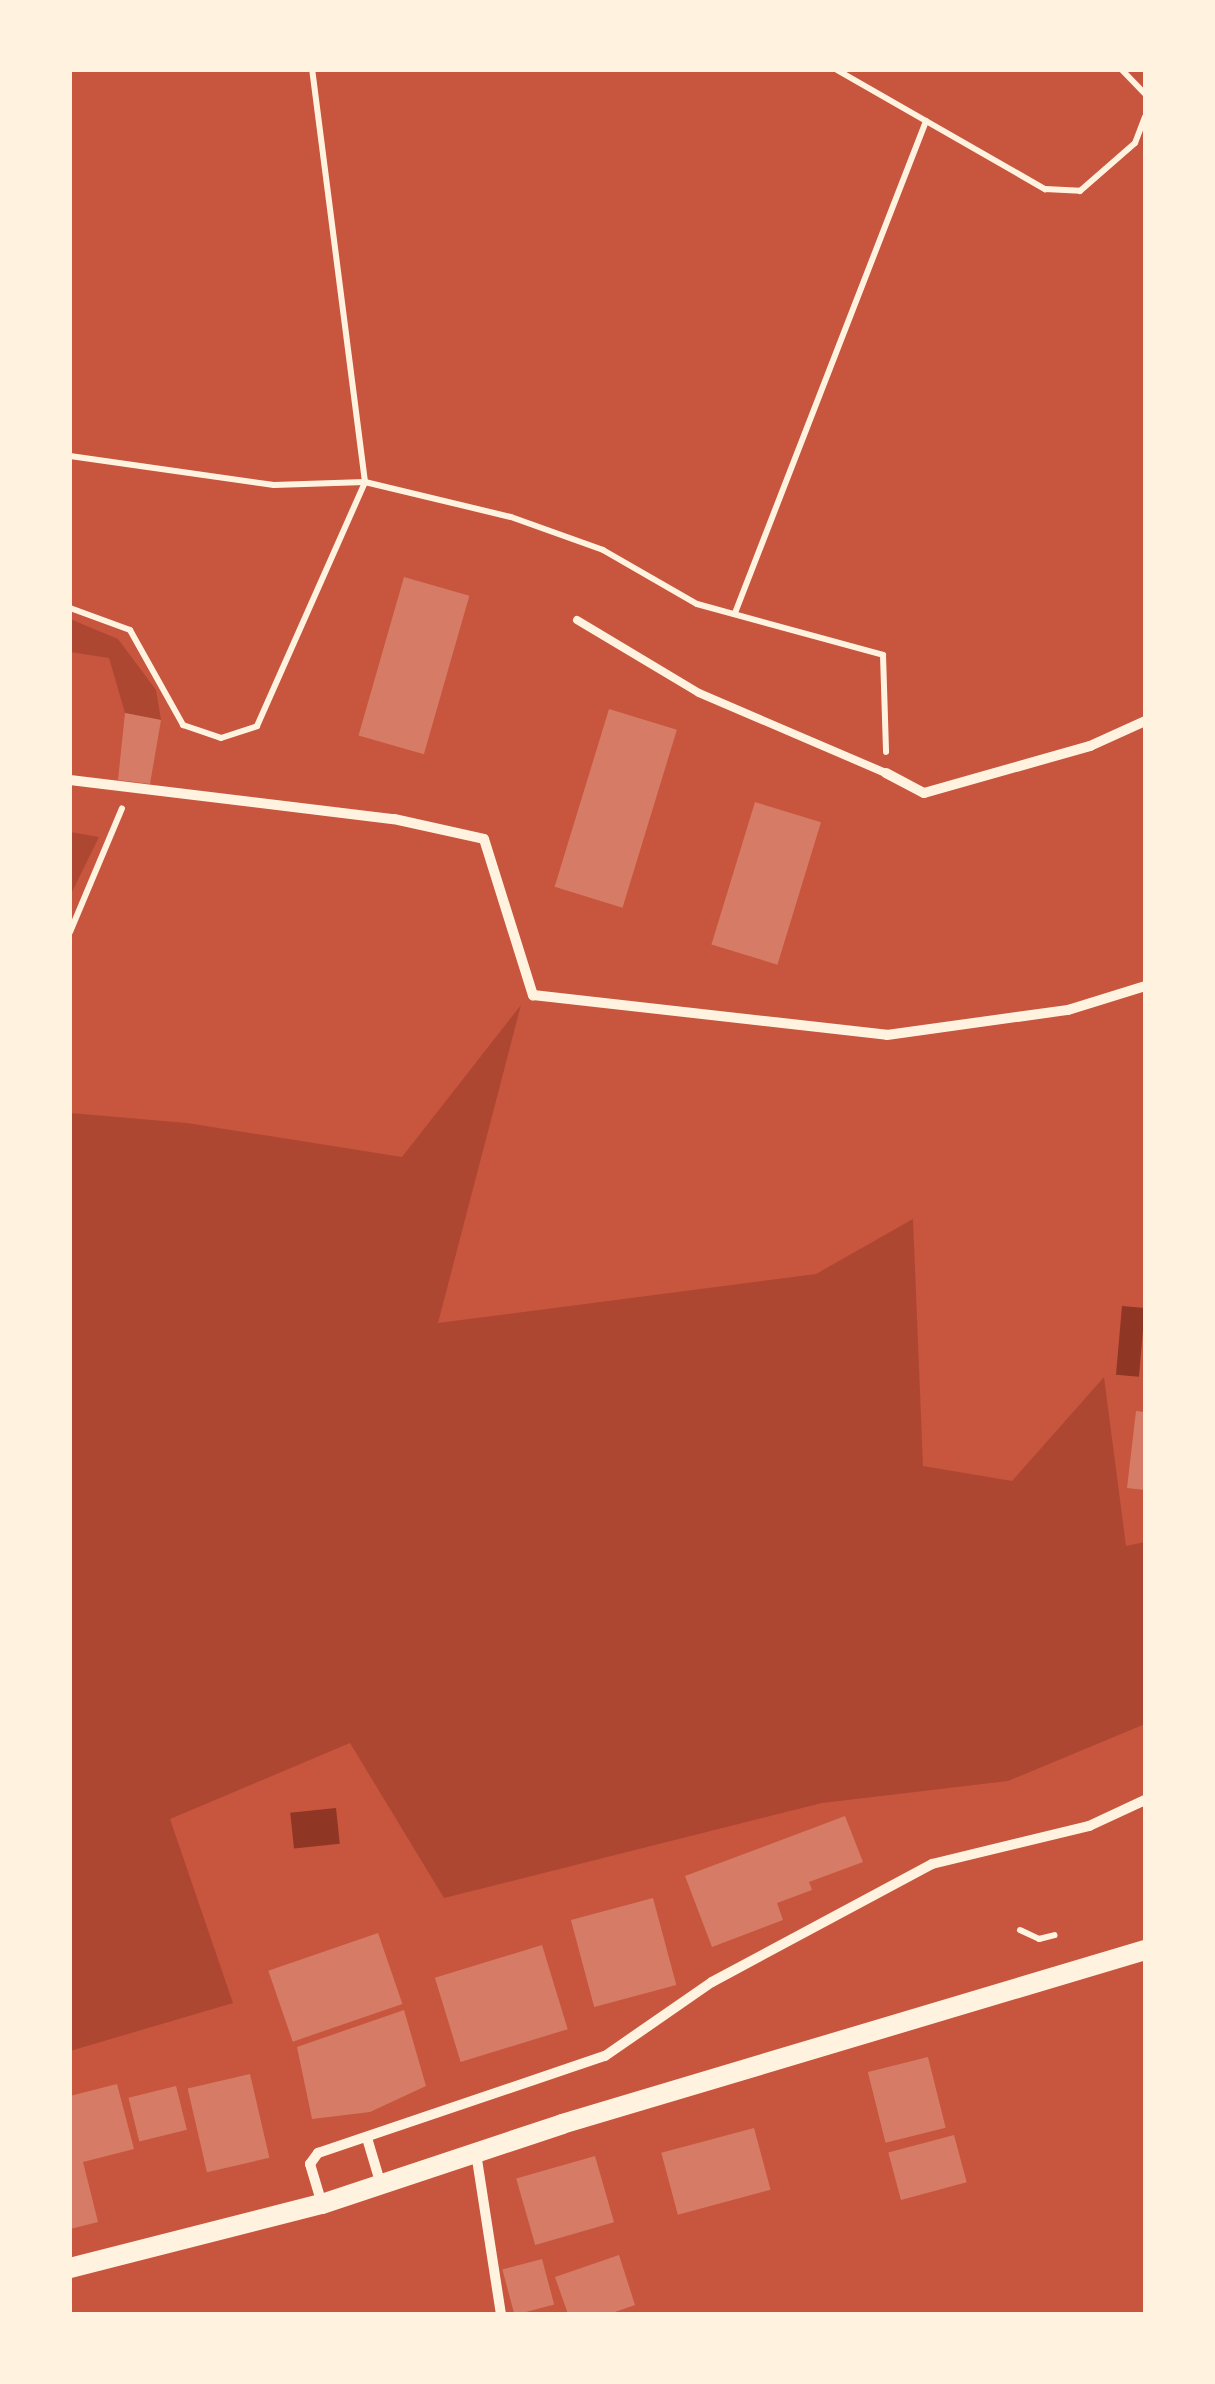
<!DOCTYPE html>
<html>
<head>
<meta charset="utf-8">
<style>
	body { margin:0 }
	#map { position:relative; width:1215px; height:2384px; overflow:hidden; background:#c8553d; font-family:Roboto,sans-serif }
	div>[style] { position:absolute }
	.green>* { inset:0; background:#ae4732 }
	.water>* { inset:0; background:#8f3625; transform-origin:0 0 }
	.building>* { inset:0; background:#d67c66; transform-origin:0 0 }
	.path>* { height:6px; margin:-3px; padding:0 3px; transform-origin:3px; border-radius:3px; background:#fff3e0 }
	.service>* { height:8px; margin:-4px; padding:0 4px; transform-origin:4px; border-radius:4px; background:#fff3e0 }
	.minor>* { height:10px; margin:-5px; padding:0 5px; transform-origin:5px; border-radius:5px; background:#fff3e0 }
	.secondary>* { height:20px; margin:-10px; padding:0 10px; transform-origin:10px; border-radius:10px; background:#fff3e0 }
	span { translate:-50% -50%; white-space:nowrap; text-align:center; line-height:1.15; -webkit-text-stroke:10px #fff3e0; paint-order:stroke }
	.frame { position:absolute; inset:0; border:72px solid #fff3e0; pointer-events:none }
</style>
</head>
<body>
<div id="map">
	<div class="green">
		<i style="clip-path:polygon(70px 619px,118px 639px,156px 690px,161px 720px,125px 713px,109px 658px,70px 652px)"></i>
		<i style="clip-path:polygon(70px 832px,99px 837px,70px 896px)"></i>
		<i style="clip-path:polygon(521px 1005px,438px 1323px,816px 1274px,913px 1219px,923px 1466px,1012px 1481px,1104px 1377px,1126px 1546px,1145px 1542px,1145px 1724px,1008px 1781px,822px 1803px,444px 1898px,350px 1743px,170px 1819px,233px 2003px,70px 2051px,70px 1113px,187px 1123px,402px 1157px)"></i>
	</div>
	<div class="water">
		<i style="left:1122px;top:1306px;width:23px;height:69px;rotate:5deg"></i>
		<i style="left:336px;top:1808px;width:36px;height:46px;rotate:84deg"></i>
	</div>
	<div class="building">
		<i style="left:404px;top:577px;width:68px;height:165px;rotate:16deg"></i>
		<i style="left:609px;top:709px;width:71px;height:186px;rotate:17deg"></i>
		<i style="clip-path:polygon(125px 713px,161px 720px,150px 784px,118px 780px)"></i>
		<i style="left:755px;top:802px;width:69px;height:149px;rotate:17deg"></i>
		<i style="clip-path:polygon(1136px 1411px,1145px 1412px,1145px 1490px,1127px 1488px)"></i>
		<i style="clip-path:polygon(845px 1816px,863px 1862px,809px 1882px,812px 1890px,777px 1903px,783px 1920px,712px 1947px,685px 1876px)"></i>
		<i style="left:653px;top:1898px;width:90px;height:85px;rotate:75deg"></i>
		<i style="left:378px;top:1933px;width:75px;height:116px;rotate:71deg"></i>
		<i style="left:542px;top:1945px;width:88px;height:112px;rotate:73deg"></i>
		<i style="clip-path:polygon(404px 2010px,426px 2086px,370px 2112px,312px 2119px,297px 2047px)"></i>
		<i style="left:928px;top:2057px;width:73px;height:62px;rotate:76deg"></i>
		<i style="left:250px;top:2074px;width:86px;height:64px;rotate:77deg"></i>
		<i style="clip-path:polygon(117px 2084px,134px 2149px,83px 2162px,98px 2222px,70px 2229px,70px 2096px)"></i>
		<i style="left:176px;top:2086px;width:45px;height:49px;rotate:76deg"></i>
		<i style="left:754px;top:2128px;width:64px;height:96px;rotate:75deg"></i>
		<i style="left:954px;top:2135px;width:49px;height:68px;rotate:75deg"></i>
		<i style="left:595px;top:2156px;width:69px;height:82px;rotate:74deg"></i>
		<i style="clip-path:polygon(619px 2255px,635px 2305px,609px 2314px,568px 2314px,555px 2277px)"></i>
		<i style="left:542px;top:2259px;width:47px;height:41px;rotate:75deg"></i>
	</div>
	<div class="path">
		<i style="left:837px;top:70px;width:240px;rotate:29.8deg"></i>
		<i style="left:1045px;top:189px;width:35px;rotate:3deg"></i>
		<i style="left:1080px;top:191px;width:73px;rotate:-41.1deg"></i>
		<i style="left:1135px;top:143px;width:28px;rotate:-69deg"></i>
		<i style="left:1122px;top:70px;width:33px;rotate:46deg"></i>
		<i style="left:70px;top:456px;width:206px;rotate:8.1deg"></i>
		<i style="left:274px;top:485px;width:91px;rotate:-1.9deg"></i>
		<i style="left:365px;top:482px;width:150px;rotate:13.5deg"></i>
		<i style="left:511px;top:517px;width:98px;rotate:19.7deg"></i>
		<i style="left:603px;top:550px;width:108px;rotate:29.9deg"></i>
		<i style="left:697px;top:604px;width:193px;rotate:15.3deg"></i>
		<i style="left:883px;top:655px;width:97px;rotate:88.2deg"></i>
		<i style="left:70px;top:608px;width:64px;rotate:20.1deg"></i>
		<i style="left:130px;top:630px;width:109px;rotate:60.8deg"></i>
		<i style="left:183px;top:725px;width:40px;rotate:18.9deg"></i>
		<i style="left:221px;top:738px;width:38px;rotate:-18deg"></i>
		<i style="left:257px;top:726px;width:267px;rotate:-66.1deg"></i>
		<i style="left:365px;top:482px;width:415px;rotate:-97.3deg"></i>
		<i style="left:735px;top:613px;width:528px;rotate:-68.78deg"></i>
		<i style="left:70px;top:932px;width:134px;rotate:-67.2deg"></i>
		<i style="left:1020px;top:1930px;width:21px;rotate:25deg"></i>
		<i style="left:1039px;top:1939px;width:16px;rotate:-14deg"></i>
	</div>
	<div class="service">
		<i style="left:577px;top:620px;width:142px;rotate:30.9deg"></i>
		<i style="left:699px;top:693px;width:203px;rotate:23.2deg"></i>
	</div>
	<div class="minor">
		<i style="left:886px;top:773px;width:43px;rotate:27.8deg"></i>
		<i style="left:924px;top:793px;width:173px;rotate:-15.8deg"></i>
		<i style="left:1090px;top:746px;width:60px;rotate:-24.4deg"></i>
		<i style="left:70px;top:780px;width:326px;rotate:6.9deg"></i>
		<i style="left:394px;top:819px;width:92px;rotate:12.5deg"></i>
		<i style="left:484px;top:839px;width:164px;rotate:72.6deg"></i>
		<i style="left:533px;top:995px;width:356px;rotate:6.4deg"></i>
		<i style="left:887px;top:1035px;width:183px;rotate:-7.9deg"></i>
		<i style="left:1068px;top:1010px;width:81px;rotate:-17.3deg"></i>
		<i style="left:367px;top:2138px;width:49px;rotate:73.4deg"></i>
		<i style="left:476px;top:2153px;width:163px;rotate:81.2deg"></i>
		<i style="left:322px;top:2204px;width:42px;rotate:-106.7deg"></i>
		<i style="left:310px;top:2164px;width:14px;rotate:-54deg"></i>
		<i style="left:318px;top:2153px;width:303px;rotate:-18.7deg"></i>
		<i style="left:605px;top:2056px;width:130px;rotate:-34.7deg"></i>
		<i style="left:712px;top:1982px;width:250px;rotate:-28.2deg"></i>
		<i style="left:932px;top:1864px;width:162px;rotate:-13.6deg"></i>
		<i style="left:1089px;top:1826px;width:62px;rotate:-24.9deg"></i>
	</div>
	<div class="secondary">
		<i style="left:70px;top:2268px;width:260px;rotate:-14.3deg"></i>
		<i style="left:322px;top:2204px;width:253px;rotate:-18.4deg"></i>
		<i style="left:562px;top:2124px;width:608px;rotate:-16.62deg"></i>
	</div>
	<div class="frame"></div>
</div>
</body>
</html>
